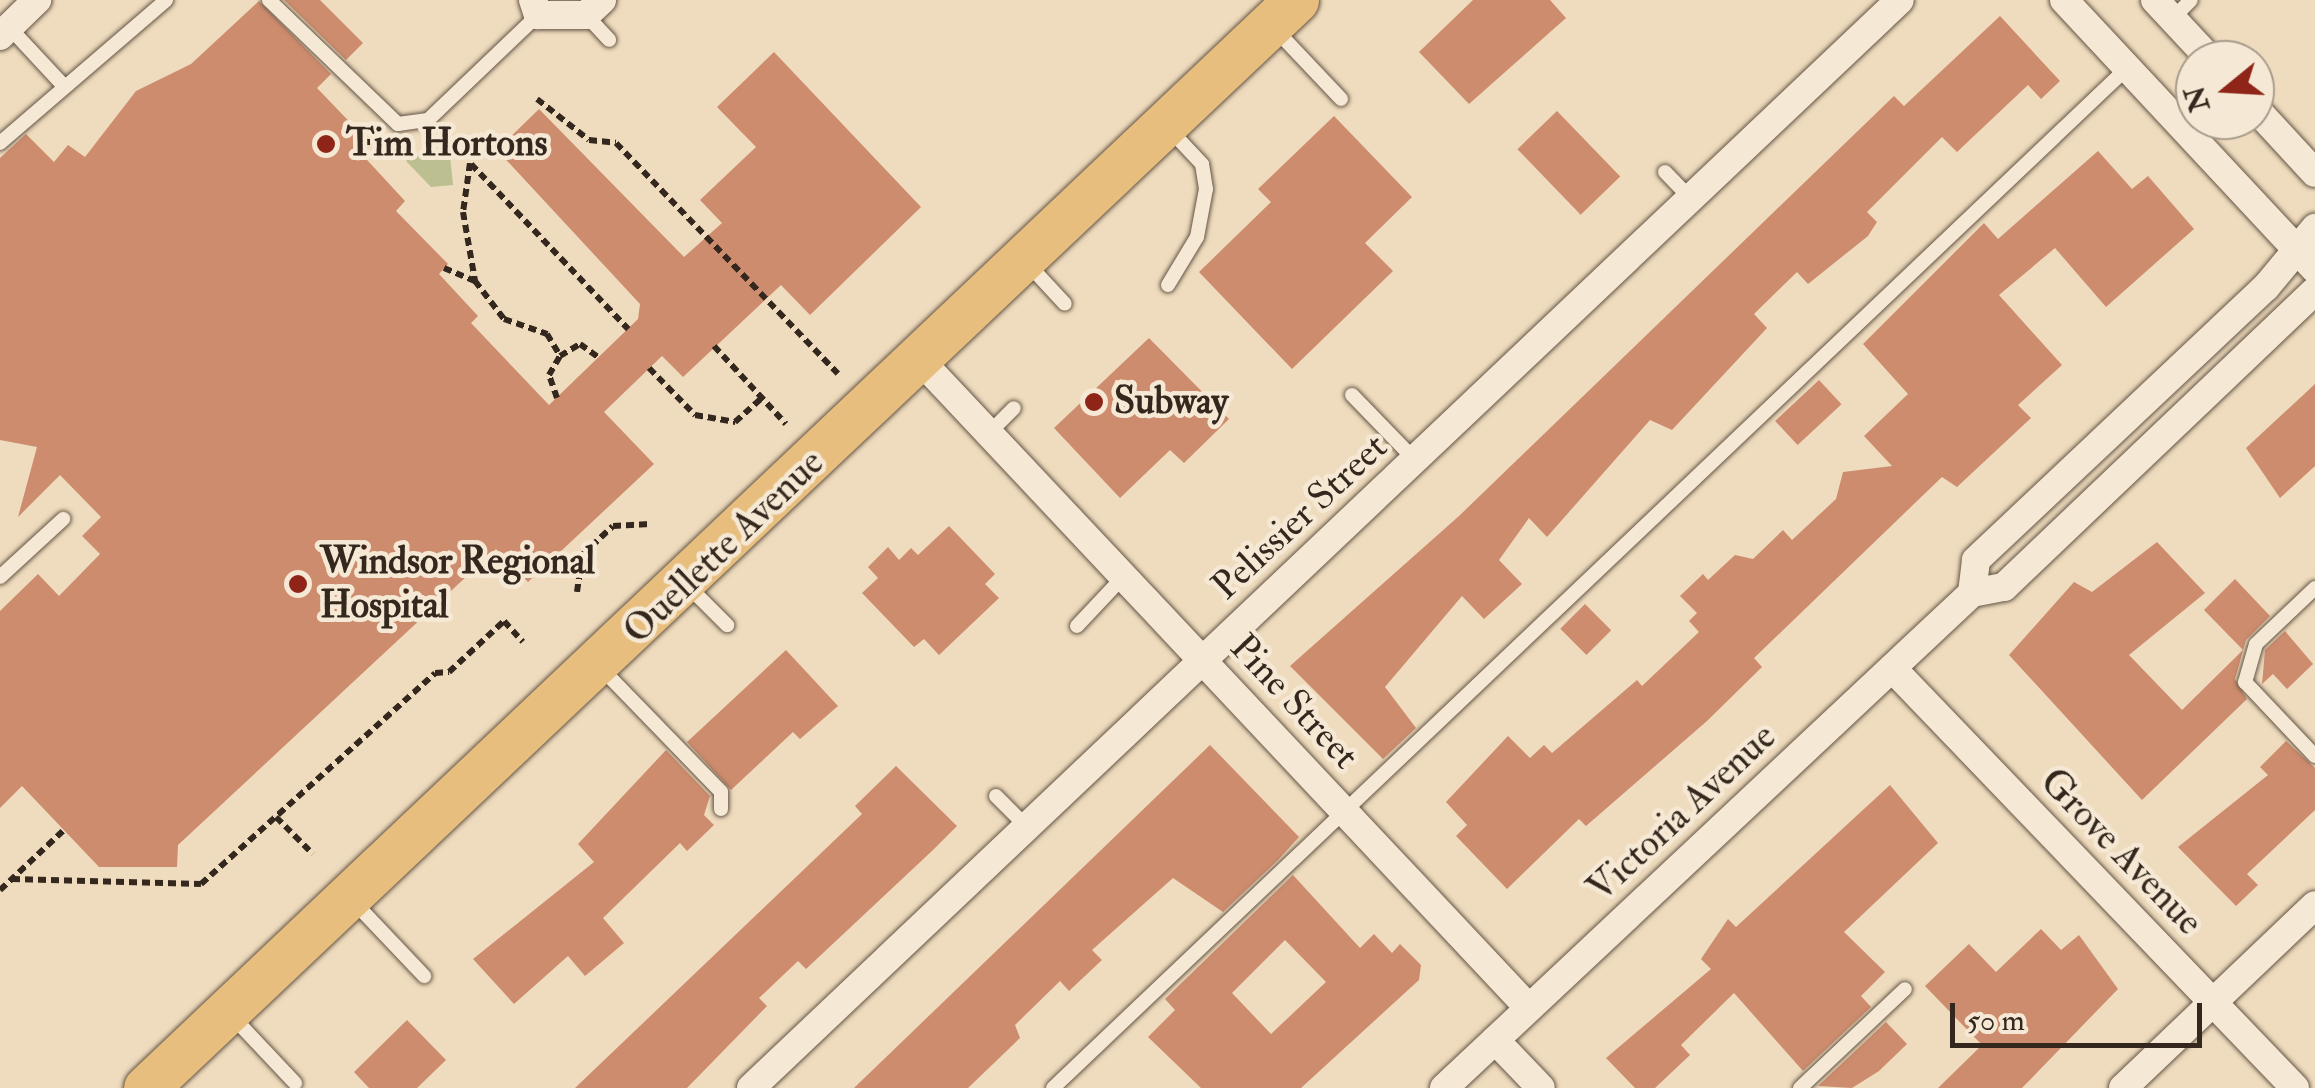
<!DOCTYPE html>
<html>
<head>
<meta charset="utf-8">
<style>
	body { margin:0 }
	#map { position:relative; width:2315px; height:1088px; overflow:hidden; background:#efdbbd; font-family:"IM FELL Double Pica",serif }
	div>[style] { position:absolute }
	.green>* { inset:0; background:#bcbf8f }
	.building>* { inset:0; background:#ce8c6e; transform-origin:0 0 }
	.path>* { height:6px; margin-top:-3px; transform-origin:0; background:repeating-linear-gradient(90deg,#34281e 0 8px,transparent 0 13px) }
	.roads { filter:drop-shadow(0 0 2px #635546) drop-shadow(0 0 2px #635546) }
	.lane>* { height:14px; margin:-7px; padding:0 7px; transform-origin:7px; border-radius:7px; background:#f5e8d4 }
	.street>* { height:28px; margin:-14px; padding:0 14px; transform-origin:14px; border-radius:14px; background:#f5e8d4 }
	.primary>* { height:45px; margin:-22.5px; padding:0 22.5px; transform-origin:22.5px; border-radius:22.5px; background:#e8be7e }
	.dots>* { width:28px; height:28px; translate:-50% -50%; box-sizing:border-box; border:5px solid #f5e8d4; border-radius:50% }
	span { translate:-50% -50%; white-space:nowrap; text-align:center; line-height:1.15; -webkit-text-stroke:9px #f5e8d4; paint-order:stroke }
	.poi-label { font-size:38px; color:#34281e; font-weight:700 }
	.left { translate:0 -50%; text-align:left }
	.street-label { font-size:38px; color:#34281e }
	.north { position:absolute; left:2175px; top:40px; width:100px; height:100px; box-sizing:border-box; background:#f5e8d4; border:2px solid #a89b8b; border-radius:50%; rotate:252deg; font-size:28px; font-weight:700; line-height:40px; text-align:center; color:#34281e }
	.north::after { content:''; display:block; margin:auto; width:35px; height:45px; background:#8f2418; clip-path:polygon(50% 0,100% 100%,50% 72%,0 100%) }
	.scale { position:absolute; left:1950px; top:1003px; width:252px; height:45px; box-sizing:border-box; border:5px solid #34281e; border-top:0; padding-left:12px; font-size:30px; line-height:35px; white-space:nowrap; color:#34281e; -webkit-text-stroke:8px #f5e8d4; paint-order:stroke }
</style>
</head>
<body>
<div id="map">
	<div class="green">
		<i style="clip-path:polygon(413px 154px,450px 156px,453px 185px,431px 187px,406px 161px)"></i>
	</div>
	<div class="building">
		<i style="clip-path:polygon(284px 0,320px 0,363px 43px,346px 60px)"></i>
		<i style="clip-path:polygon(1473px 0,1550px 0,1566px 18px,1469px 104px,1419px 52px)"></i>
		<i style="clip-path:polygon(259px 1px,331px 74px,317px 88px,366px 139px,356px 148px,405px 201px,396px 211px,448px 264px,439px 274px,478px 316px,471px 323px,549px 405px,638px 319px,640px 304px,497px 150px,539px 109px,684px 257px,722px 223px,700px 200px,756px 147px,717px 107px,774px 52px,921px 207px,810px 315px,781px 285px,683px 377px,662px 356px,604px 412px,654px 464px,528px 582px,496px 549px,178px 845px,177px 867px,99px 867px,22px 786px,0 808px,0 611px,38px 574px,59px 596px,100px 554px,82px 536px,101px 517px,60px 475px,18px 517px,37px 447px,0 440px,0 158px,26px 134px,54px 162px,68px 145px,85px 157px,136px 91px,191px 64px)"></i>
		<i style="clip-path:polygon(2000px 16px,2060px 81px,2041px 99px,2028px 85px,1957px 152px,1942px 137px,1867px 212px,1877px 222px,1868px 236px,1808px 284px,1797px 272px,1754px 314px,1767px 328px,1672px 430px,1650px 420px,1547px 537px,1529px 518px,1499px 560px,1522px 584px,1484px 619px,1462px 596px,1385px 687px,1416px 728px,1383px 759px,1290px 666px,1459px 516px,1894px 96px,1904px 106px)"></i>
		<i style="left:1557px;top:111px;width:91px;height:55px;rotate:46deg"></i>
		<i style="clip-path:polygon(1334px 116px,1412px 197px,1365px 243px,1393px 271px,1292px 369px,1199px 272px,1271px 202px,1258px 189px)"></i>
		<i style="clip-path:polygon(2098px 151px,2132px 189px,2148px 176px,2194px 229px,2106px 307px,2055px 248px,1999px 295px,2062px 365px,2018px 405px,2031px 418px,1957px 487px,1942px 477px,1754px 658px,1762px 667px,1707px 721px,1586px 826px,1579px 819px,1507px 889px,1456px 836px,1467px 825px,1446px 802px,1508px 736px,1530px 758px,1544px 745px,1552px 753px,1637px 680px,1642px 686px,1699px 632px,1689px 621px,1697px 613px,1680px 596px,1703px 574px,1708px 580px,1735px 555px,1753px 559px,1783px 530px,1792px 540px,1836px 499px,1843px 472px,1892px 466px,1864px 436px,1908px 394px,1863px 344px,1984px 223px,1998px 239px)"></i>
		<i style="clip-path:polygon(1149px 338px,1229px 419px,1184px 463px,1170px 450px,1120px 498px,1054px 428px)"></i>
		<i style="left:1819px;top:380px;width:33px;height:60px;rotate:47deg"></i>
		<i style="clip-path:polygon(2315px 384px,2315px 466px,2280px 498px,2246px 448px)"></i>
		<i style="clip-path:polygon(949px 526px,995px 574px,985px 584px,999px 598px,939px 655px,924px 639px,914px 647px,862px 593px,878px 578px,868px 567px,888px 547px,899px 560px,911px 548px,918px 555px)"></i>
		<i style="clip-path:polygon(2157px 542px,2205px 593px,2129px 655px,2182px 710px,2243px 650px,2204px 610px,2235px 579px,2270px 616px,2246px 640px,2235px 679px,2247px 699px,2142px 800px,2009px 655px,2074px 582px,2092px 592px)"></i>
		<i style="left:1585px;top:604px;width:37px;height:35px;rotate:45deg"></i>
		<i style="clip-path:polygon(2285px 631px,2313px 664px,2287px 689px,2273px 674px,2262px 684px,2265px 650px)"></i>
		<i style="clip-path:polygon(786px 650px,838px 706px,800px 739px,793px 732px,731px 790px,687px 742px)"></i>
		<i style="clip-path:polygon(2286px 741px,2315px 768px,2315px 810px,2247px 874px,2258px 885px,2236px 906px,2178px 847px,2268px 775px,2260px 767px)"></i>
		<i style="clip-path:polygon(1210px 745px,1299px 837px,1278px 860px,1223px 912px,1173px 878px,1092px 950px,1102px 960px,1069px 991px,1060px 981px,1015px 1025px,1020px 1038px,968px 1088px,854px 1088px)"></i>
		<i style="clip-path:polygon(666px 750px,710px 796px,704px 815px,714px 825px,687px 851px,680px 843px,603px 918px,624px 943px,585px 976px,568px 956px,514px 1004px,473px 959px,594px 862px,578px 844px)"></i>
		<i style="clip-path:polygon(896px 766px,957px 826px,933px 850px,806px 969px,798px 961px,759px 998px,767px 1006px,687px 1088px,575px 1088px,862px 814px,855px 806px)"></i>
		<i style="clip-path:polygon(1890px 785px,1938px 843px,1844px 932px,1885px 972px,1861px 996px,1871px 1007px,1803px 1071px,1734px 993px,1681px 1045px,1690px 1055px,1655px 1088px,1635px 1088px,1606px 1058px,1711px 969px,1701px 959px,1728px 919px,1736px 927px)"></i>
		<i style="clip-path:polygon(evenodd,1293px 875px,1360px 948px,1374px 934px,1392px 953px,1400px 944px,1421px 965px,1419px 980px,1301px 1088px,1201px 1088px,1148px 1037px,1175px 1010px,1165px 999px,1293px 875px,1285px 940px,1326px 982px,1271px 1034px,1232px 993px,1285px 940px)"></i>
		<i style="clip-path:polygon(2041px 929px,2061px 950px,2079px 935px,2118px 989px,2022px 1088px,1938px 1088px,1982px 1045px,1925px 986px,1969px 944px,1996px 972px)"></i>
		<i style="clip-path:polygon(407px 1020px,446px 1060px,417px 1088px,369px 1088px,354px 1072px)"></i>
		<i style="clip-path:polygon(1886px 1022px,1907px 1044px,1879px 1071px,1852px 1088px,1818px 1086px)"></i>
	</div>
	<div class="path">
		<i style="left:537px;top:99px;width:66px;rotate:38.3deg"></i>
		<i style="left:589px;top:140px;width:27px;rotate:6deg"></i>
		<i style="left:616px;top:143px;width:320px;rotate:46.1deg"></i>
		<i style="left:362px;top:142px;width:22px"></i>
		<i style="left:470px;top:163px;width:49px;rotate:98.1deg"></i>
		<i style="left:463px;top:212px;width:70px;rotate:80.1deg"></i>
		<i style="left:475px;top:281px;width:48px;rotate:52.7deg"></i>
		<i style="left:504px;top:319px;width:46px;rotate:19.2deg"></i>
		<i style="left:547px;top:334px;width:26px;rotate:59deg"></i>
		<i style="left:471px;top:164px;width:228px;rotate:46.4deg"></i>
		<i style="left:444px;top:268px;width:34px;rotate:23deg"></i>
		<i style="left:714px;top:346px;width:106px;rotate:47.3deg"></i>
		<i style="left:649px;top:368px;width:66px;rotate:45.6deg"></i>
		<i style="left:695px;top:415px;width:41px;rotate:9.9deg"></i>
		<i style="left:735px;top:422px;width:36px;rotate:-42deg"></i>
		<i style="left:557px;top:398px;width:24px;rotate:-109deg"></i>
		<i style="left:549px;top:375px;width:22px;rotate:-60deg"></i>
		<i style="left:560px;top:356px;width:23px;rotate:-31deg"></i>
		<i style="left:580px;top:344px;width:22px;rotate:36deg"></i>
		<i style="left:577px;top:592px;width:37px;rotate:-82deg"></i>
		<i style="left:582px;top:555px;width:42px;rotate:-43.1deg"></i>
		<i style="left:613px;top:526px;width:37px;rotate:-3deg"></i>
		<i style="left:276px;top:817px;width:52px;rotate:45deg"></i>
		<i style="left:12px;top:879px;width:189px;rotate:1.5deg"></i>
		<i style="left:201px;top:884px;width:315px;rotate:-42deg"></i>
		<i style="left:435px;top:673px;width:14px;rotate:-4deg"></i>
		<i style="left:449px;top:672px;width:75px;rotate:-42.8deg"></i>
		<i style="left:504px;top:621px;width:28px;rotate:48deg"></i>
		<i style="left:0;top:890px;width:88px;rotate:-43.2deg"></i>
	</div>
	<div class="roads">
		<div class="lane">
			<i style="left:269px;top:0;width:179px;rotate:43.9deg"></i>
			<i style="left:398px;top:124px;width:30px;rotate:-8deg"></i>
			<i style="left:428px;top:120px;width:152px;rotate:-43.7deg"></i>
			<i style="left:586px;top:15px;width:34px;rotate:47deg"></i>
			<i style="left:2173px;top:18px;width:25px;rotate:-45deg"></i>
			<i style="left:9px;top:27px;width:78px;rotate:47.1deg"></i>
			<i style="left:1273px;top:27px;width:99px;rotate:46.6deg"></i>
			<i style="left:0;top:143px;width:219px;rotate:-40.7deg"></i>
			<i style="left:1665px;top:172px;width:37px;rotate:46deg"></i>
			<i style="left:1028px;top:264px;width:54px;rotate:47.2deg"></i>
			<i style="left:1168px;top:285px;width:56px;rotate:-58.9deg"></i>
			<i style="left:1197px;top:237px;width:49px;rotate:-79.4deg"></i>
			<i style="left:1206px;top:189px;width:25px;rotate:-99deg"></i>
			<i style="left:1202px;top:164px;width:48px;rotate:-133.3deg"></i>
			<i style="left:1352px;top:395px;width:91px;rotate:45.9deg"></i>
			<i style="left:989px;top:433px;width:35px;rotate:-45deg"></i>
			<i style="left:0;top:577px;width:86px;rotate:-42.6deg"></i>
			<i style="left:687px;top:585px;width:57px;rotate:45deg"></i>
			<i style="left:2315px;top:588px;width:81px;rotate:136.5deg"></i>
			<i style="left:2256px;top:644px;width:40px;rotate:106deg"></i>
			<i style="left:2245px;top:682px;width:102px;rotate:46.6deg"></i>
			<i style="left:1077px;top:626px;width:69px;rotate:-46.8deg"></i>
			<i style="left:600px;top:667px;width:174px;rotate:45.9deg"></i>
			<i style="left:721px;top:792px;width:17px;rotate:90deg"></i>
			<i style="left:996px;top:796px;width:44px;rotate:45deg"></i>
			<i style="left:352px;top:900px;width:105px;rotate:46.5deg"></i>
			<i style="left:230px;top:1014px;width:95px;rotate:46.7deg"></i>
			<i style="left:1053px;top:1088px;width:1481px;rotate:-43.52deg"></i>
			<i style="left:1800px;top:1088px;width:144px;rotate:-43.3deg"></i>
		</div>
		<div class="street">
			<i style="left:533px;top:0;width:16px;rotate:72deg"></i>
			<i style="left:538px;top:15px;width:48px"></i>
			<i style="left:586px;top:15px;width:22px;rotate:-43deg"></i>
			<i style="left:2064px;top:0;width:368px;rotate:47deg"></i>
			<i style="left:2155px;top:0;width:82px;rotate:47deg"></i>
			<i style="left:0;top:36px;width:52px;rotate:-44.2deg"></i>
			<i style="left:2255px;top:108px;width:88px;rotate:47.3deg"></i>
			<i style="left:920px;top:360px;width:889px;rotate:46.78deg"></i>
			<i style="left:1972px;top:593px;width:33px;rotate:-83deg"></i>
			<i style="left:1976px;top:560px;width:398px;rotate:-43.3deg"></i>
			<i style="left:2266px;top:287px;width:77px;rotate:-50.3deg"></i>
			<i style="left:1892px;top:668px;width:582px;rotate:46.18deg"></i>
			<i style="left:1495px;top:1040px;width:66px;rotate:46.2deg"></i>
			<i style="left:751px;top:1088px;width:1582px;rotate:-43.44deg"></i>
			<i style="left:1444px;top:1088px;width:724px;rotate:-43.15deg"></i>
			<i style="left:1972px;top:593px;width:33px;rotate:-11deg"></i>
			<i style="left:2004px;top:587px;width:429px;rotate:-43.6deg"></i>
			<i style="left:2123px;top:1088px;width:265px;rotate:-43.6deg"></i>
		</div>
		<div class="primary">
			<i style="left:146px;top:1088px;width:1583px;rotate:-43.41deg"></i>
		</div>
	</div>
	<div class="dots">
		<i style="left:326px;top:144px;background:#8f2418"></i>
		<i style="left:1094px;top:402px;background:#8f2418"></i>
		<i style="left:298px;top:584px;background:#8f2418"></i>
	</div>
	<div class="poi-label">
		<span class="left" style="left:346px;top:144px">Tim Hortons</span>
		<span class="left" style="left:1114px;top:402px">Subway</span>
		<span class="left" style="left:320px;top:584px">Windsor Regional<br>Hospital</span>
	</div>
	<div class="street-label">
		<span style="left:1300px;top:517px;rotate:-43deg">Pelissier Street</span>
		<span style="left:724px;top:547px;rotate:-44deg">Ouellette Avenue</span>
		<span style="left:1294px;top:702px;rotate:47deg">Pine Street</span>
		<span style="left:1682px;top:813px;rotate:-43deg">Victoria Avenue</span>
		<span style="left:2121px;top:852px;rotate:46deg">Grove Avenue</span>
	</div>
	<div class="north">N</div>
	<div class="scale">50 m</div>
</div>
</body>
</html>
